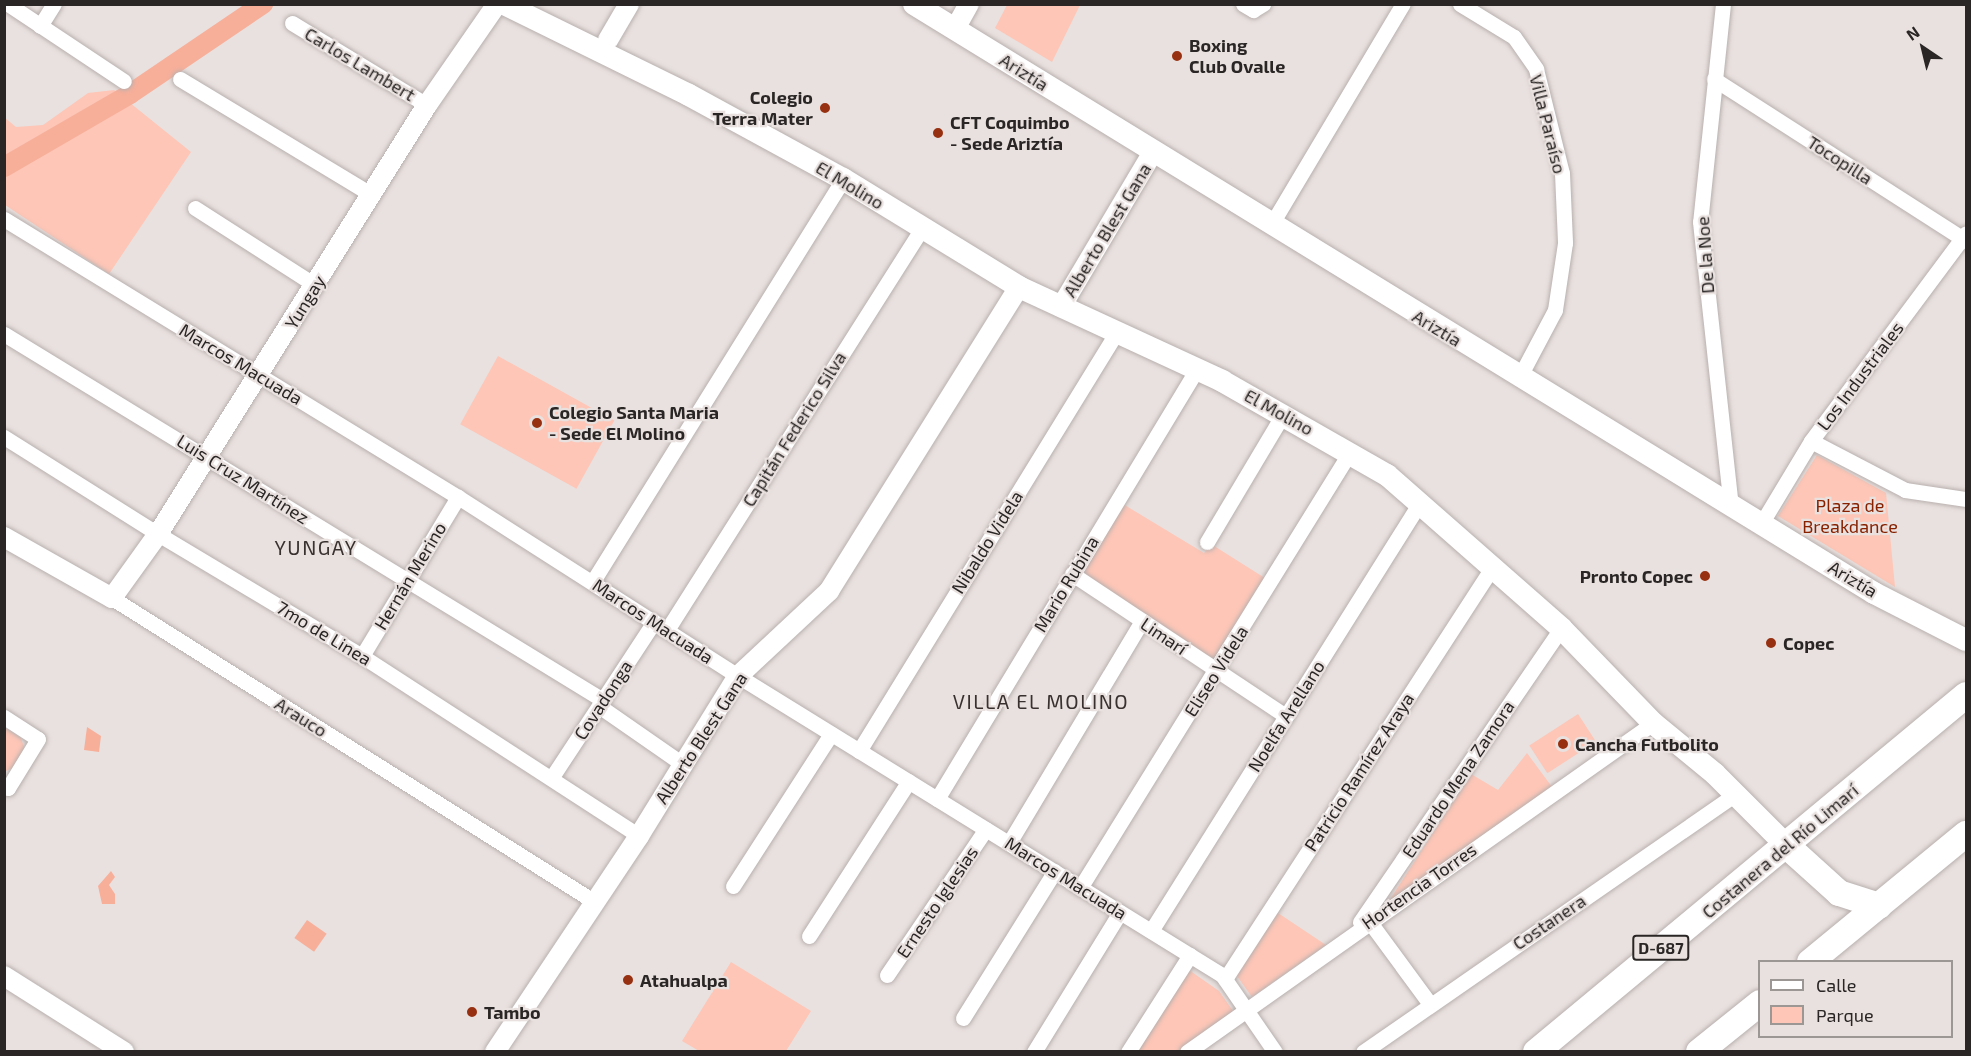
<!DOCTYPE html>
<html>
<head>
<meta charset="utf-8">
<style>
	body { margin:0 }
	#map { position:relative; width:1971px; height:1056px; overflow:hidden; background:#e9e1df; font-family:"Exo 2",sans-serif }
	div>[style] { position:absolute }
	.green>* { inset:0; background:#fdc6b7; transform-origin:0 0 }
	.water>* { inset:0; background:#f7af9a; transform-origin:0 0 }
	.canal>* { height:20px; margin:-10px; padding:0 10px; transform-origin:10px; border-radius:10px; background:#f7af9a }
	.roads { filter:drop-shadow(0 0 2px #b8b0ae) drop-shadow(0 0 2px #b8b0ae) }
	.minor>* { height:15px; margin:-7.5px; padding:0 7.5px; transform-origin:7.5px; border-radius:7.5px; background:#fff }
	.tertiary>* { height:20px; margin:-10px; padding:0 10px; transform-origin:10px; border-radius:10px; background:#fff }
	.secondary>* { height:22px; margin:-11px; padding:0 11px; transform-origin:11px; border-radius:11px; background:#fff }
	.trunk>* { height:26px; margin:-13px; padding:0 13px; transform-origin:13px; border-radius:13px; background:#fff }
	.dots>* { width:16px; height:16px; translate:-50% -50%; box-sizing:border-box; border:3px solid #e9e1df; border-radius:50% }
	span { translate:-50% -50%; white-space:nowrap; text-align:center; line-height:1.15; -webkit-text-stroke:4.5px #e9e1df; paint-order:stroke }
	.shield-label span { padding:2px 4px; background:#e9e1df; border:2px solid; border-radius:4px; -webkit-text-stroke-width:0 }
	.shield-label { font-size:16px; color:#292625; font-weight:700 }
	.poi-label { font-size:18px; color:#292625; font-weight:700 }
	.left { translate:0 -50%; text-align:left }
	.right { translate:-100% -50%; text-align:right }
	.street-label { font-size:18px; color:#292625 }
	.park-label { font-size:18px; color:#872100 }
	.neighbourhood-label { font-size:20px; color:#383130; letter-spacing:1.5px }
	.frame { position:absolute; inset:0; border:6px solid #292625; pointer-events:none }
	.legend { position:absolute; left:1758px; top:960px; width:195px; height:78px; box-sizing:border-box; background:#e9e1df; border:2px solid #9c9695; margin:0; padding:8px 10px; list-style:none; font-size:18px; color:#292625 }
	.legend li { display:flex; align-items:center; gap:12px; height:30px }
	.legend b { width:30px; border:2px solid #9c9695 }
	.north { position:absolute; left:1893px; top:18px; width:60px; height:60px; -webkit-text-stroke:4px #e9e1df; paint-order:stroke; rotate:325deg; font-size:16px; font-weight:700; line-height:24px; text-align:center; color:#292625 }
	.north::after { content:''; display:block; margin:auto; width:21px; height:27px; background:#292625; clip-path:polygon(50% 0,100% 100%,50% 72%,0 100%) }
</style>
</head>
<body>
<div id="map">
	<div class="green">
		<i style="clip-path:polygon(1007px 5px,1080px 5px,1052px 62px,995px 28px)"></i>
		<i style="clip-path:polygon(114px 90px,191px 152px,109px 274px,5px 205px,4px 117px,16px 127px,43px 125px,88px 93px)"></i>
		<i style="left:498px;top:356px;width:133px;height:78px;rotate:29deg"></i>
		<i style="clip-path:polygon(1817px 455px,1886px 493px,1895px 587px,1778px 516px)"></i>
		<i style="clip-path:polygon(1123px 504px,1204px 553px,1211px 544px,1268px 580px,1215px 661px,1081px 574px)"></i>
		<i style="left:1578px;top:714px;width:33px;height:58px;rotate:57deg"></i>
		<i style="clip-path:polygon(4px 727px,21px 738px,25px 750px,15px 767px,6px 771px)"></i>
		<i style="clip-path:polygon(1527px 753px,1552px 787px,1389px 901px,1471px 774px,1498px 790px)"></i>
		<i style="clip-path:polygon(1275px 911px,1326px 945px,1252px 997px,1234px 972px)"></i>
		<i style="clip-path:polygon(731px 962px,811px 1011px,786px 1051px,699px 1051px,682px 1041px)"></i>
		<i style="clip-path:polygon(1189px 970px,1219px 991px,1233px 1011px,1178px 1051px,1134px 1052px)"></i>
	</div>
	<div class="water">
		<i style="clip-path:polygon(87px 727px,101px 736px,99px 752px,84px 750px)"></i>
		<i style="clip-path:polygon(111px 871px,115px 877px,109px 885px,115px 894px,115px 904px,102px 904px,98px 886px)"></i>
		<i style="left:307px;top:920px;width:24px;height:22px;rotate:35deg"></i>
	</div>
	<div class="canal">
		<i style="left:4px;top:167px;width:146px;rotate:-30.1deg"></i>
		<i style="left:130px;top:94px;width:161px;rotate:-34.1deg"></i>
	</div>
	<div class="roads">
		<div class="minor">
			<i style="left:8px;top:4px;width:139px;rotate:33.6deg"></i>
			<i style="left:1243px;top:4px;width:12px;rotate:31deg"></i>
			<i style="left:1253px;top:10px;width:12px;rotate:-31deg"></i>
			<i style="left:1460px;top:4px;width:63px;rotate:31.4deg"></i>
			<i style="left:1514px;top:37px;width:39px;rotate:55deg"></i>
			<i style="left:1536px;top:69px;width:107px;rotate:76deg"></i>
			<i style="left:1562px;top:173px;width:70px;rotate:87.5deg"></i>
			<i style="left:1565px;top:243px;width:68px;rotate:98.5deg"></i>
			<i style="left:1555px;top:310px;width:77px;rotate:117.9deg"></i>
			<i style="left:1723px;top:4px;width:219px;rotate:96deg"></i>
			<i style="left:1700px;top:222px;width:286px;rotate:83.8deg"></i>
			<i style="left:292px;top:23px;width:158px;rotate:31.3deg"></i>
			<i style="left:40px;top:26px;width:26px;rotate:-58deg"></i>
			<i style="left:180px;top:79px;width:224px;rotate:31.1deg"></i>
			<i style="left:1714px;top:79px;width:300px;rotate:32.7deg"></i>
			<i style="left:195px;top:208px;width:143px;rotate:32.7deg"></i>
			<i style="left:4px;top:219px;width:532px;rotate:31.48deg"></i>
			<i style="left:458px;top:497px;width:332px;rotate:32.6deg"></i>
			<i style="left:738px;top:676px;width:569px;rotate:31.71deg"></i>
			<i style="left:1222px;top:975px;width:93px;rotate:55.5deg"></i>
			<i style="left:1271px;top:225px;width:257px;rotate:-59.2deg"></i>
			<i style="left:4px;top:334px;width:702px;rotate:31.43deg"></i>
			<i style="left:4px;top:437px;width:182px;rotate:32.2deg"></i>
			<i style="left:158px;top:534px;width:238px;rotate:30.9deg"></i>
			<i style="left:362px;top:656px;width:330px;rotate:33deg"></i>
			<i style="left:1811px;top:441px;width:106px;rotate:27.5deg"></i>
			<i style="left:1905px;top:490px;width:62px;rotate:8.4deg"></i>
			<i style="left:1761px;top:524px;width:97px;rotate:-58.9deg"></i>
			<i style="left:1811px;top:441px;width:259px;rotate:-53.3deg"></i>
			<i style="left:1207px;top:542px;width:150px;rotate:-59.2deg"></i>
			<i style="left:1072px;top:574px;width:257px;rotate:33.6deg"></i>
			<i style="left:593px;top:581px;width:473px;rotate:-58.1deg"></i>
			<i style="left:112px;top:598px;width:571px;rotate:32.19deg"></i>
			<i style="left:667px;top:630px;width:475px;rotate:-57.6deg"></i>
			<i style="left:362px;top:656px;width:186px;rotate:-58.9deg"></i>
			<i style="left:599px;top:706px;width:103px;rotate:34.8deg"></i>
			<i style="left:4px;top:717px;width:40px;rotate:32.9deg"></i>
			<i style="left:38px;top:739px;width:57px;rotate:121.5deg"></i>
			<i style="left:8px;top:788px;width:5px;rotate:-143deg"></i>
			<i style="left:859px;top:751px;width:491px;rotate:-58.4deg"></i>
			<i style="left:552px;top:777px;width:186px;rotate:-56.7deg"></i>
			<i style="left:937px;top:799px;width:502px;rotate:-58.84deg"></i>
			<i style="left:1009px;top:843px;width:259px;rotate:-59.1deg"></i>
			<i style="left:733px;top:886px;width:181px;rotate:-57.2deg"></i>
			<i style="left:1080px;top:888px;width:513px;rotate:-58.23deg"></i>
			<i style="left:1369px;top:921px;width:103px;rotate:53.7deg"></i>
			<i style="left:1360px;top:922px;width:356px;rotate:-55.6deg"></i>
			<i style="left:1151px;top:931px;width:508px;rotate:-57.88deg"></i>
			<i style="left:809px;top:936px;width:184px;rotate:-57.2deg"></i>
			<i style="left:887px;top:975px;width:176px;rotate:-55.9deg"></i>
			<i style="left:1225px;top:979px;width:494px;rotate:-57deg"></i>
			<i style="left:963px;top:1018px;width:173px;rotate:-58deg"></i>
			<i style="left:1034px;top:1052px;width:164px;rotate:-58.4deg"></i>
			<i style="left:1128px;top:1052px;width:115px;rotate:-57.4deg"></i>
			<i style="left:1187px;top:1052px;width:570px;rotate:-35.22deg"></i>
			<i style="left:1363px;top:1052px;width:453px;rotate:-34.7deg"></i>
		</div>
		<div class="tertiary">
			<i style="left:955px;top:29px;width:29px;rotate:-61deg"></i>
			<i style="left:608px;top:40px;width:42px;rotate:-59.7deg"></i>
			<i style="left:1061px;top:307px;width:178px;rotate:-59.3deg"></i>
			<i style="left:4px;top:537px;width:124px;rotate:29.5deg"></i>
			<i style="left:112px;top:598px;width:79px;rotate:-54.3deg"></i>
			<i style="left:158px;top:534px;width:506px;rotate:-57.91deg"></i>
			<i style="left:427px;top:105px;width:123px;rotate:-55.3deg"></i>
			<i style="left:4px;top:976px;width:142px;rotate:32.3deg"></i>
			<i style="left:495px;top:1052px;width:260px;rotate:-56.3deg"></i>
			<i style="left:639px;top:836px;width:188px;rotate:-58.3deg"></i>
			<i style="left:738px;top:676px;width:125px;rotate:-43deg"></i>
			<i style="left:829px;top:591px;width:358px;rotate:-58deg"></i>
		</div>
		<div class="secondary">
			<i style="left:504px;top:4px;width:206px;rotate:26.2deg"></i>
			<i style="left:689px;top:95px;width:175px;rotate:28.6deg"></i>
			<i style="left:843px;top:179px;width:206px;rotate:31.5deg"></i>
			<i style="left:1019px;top:287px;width:224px;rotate:24.8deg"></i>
			<i style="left:1222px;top:381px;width:190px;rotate:29.7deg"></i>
			<i style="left:1387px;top:475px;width:232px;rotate:41.3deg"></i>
			<i style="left:1561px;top:628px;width:132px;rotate:45.9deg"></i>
			<i style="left:1653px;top:723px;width:80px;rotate:39.4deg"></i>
			<i style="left:1715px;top:774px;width:102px;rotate:45deg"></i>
			<i style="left:914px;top:4px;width:1126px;rotate:31.53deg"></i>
			<i style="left:1874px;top:593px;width:103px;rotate:27.1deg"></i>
		</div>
		<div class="trunk">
			<i style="left:1787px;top:846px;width:70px;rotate:42.1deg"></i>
			<i style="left:1839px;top:893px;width:42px;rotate:18deg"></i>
			<i style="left:1810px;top:962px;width:202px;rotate:-39.4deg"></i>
			<i style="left:1536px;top:1052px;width:559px;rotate:-39.7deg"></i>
			<i style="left:1699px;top:1052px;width:78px;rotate:-38.8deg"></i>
		</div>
	</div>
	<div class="dots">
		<i style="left:1177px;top:56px;background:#973010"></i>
		<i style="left:825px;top:108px;background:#973010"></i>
		<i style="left:938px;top:133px;background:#973010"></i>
		<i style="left:537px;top:423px;background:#973010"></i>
		<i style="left:1705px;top:576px;background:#973010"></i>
		<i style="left:1771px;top:643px;background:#973010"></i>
		<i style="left:1563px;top:744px;background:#973010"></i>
		<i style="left:628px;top:980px;background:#973010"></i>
		<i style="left:472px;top:1012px;background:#973010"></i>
	</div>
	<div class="shield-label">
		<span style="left:1661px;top:948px">D-687</span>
	</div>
	<div class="poi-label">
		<span class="left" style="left:1189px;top:56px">Boxing<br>Club Ovalle</span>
		<span class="right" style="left:813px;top:108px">Colegio<br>Terra Mater</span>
		<span class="left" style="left:950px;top:133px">CFT Coquimbo<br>- Sede Ariztía</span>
		<span class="left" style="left:549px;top:423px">Colegio Santa Maria<br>- Sede El Molino</span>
		<span class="right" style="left:1693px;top:576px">Pronto Copec</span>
		<span class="left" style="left:1783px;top:643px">Copec</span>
		<span class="left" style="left:1575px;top:744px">Cancha Futbolito</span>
		<span class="left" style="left:640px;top:980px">Atahualpa</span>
		<span class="left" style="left:484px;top:1012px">Tambo</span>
	</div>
	<div class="street-label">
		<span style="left:360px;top:64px;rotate:31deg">Carlos Lambert</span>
		<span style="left:1024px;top:72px;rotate:32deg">Ariztía</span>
		<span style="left:1548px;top:124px;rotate:76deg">Villa Paraíso</span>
		<span style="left:1840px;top:160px;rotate:33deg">Tocopilla</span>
		<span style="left:850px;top:185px;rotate:31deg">El Molino</span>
		<span style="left:1107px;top:230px;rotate:-59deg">Alberto Blest Gana</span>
		<span style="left:1705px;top:255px;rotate:-94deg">De la Noe</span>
		<span style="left:305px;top:302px;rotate:-58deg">Yungay</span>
		<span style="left:1437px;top:328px;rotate:31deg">Ariztía</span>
		<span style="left:241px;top:364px;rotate:31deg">Marcos Macuada</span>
		<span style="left:1860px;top:376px;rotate:-53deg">Los Industriales</span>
		<span style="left:1279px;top:412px;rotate:29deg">El Molino</span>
		<span style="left:794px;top:429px;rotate:-58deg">Capitán Federico Silva</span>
		<span style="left:243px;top:479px;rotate:32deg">Luis Cruz Martínez</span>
		<span style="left:987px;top:542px;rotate:-58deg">Nibaldo Videla</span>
		<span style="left:410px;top:576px;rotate:-59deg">Hernán Merino</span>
		<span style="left:1853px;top:579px;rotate:31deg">Ariztía</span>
		<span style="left:1066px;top:584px;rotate:-59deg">Mario Rubina</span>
		<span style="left:653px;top:621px;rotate:33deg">Marcos Macuada</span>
		<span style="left:324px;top:633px;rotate:31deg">7mo de Linea</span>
		<span style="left:1164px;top:636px;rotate:34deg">Limarí</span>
		<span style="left:1216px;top:671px;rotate:-58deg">Eliseo Videla</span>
		<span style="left:603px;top:700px;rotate:-57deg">Covadonga</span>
		<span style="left:1286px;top:716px;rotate:-58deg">Noelfa Arellano</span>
		<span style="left:301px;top:717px;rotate:32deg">Arauco</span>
		<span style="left:701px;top:738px;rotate:-57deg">Alberto Blest Gana</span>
		<span style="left:1359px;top:772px;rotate:-57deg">Patricio Ramírez Araya</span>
		<span style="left:1458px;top:779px;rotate:-56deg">Eduardo Mena Zamora</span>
		<span style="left:1780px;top:851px;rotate:-40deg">Costanera del Río Limarí</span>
		<span style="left:1066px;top:878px;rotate:32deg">Marcos Macuada</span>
		<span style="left:1419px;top:886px;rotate:-35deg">Hortencia Torres</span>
		<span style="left:937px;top:902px;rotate:-56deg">Ernesto Iglesias</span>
		<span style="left:1549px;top:922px;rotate:-34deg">Costanera</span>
	</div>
	<div class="park-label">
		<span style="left:1850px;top:516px">Plaza de<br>Breakdance</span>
	</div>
	<div class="neighbourhood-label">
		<span style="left:316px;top:547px">YUNGAY</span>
		<span style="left:1041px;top:701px">VILLA EL MOLINO</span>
	</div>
	<div class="frame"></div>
	<ul class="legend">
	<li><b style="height:8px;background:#fff"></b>Calle</li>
	<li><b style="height:16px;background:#fdc6b7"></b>Parque</li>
	</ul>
	<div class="north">N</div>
</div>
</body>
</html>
